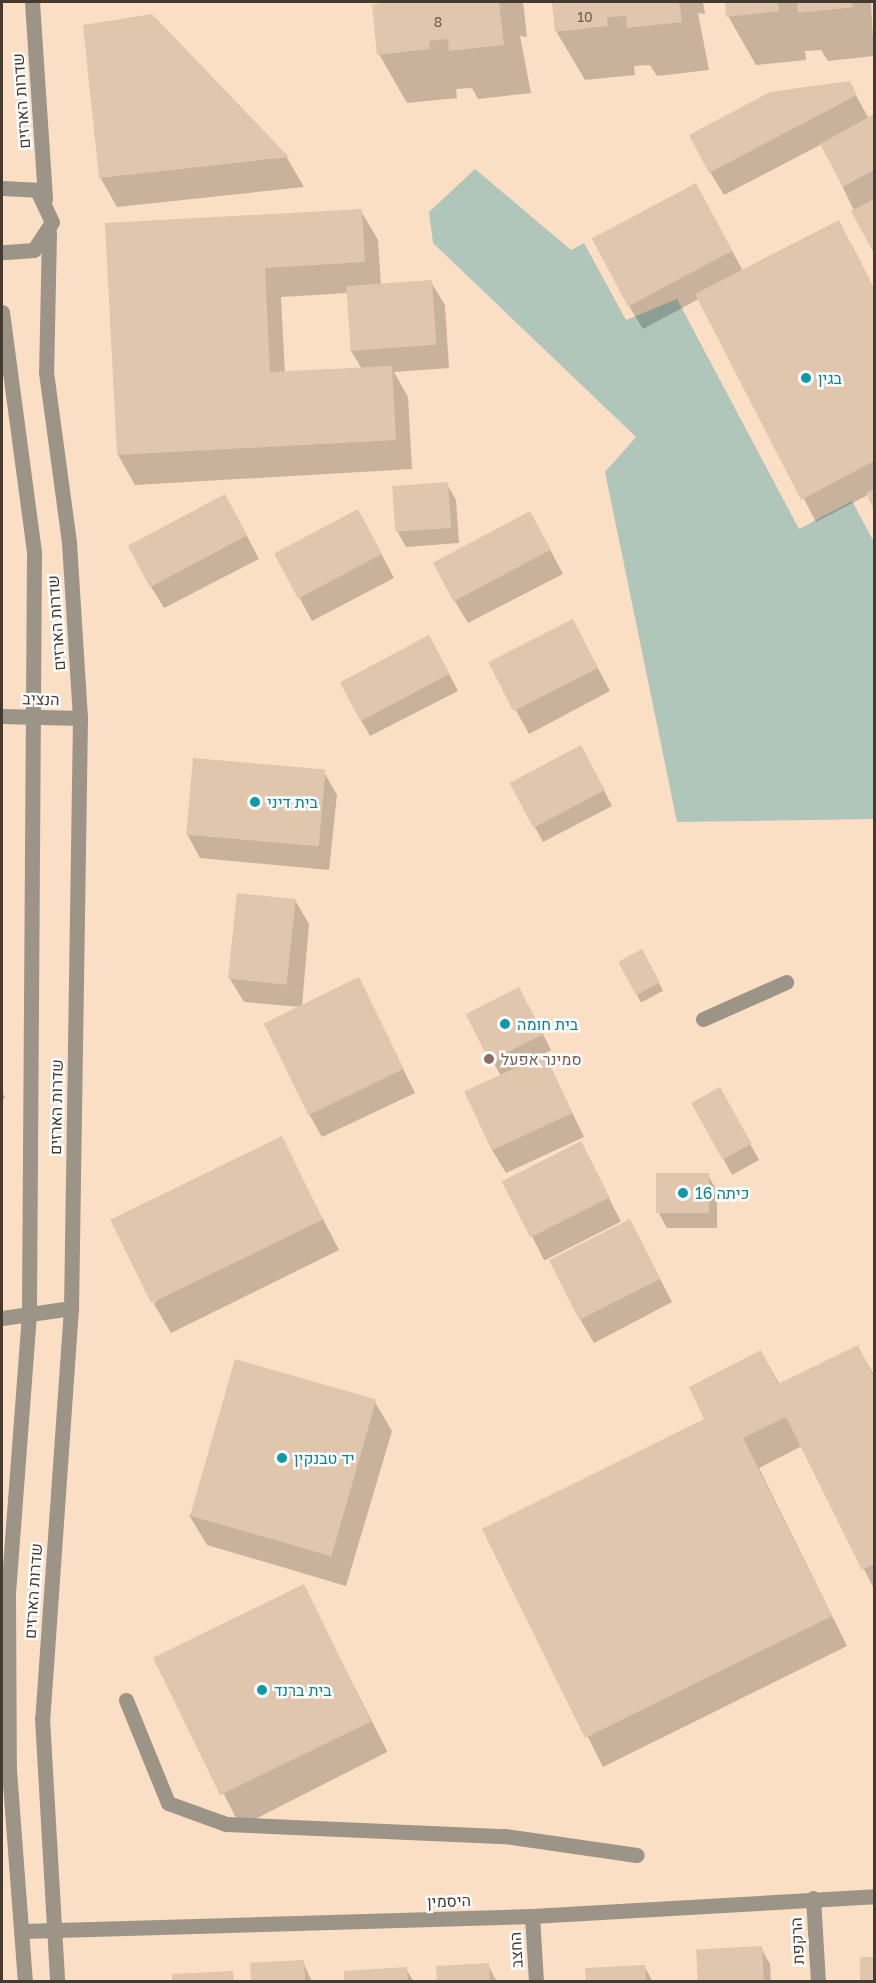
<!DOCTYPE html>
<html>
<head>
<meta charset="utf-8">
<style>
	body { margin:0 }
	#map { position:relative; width:876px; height:1983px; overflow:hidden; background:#fbdfc4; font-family:"Golos Text",Heebo,sans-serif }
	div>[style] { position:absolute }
	.green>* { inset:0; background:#b1c6bb }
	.shadow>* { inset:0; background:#0003; transform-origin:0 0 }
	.building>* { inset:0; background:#e0c6ad; transform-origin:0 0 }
	.minor>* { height:15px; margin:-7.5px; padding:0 7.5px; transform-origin:7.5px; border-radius:7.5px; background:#9b9487 }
	.dots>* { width:16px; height:16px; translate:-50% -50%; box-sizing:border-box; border:3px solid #fff; border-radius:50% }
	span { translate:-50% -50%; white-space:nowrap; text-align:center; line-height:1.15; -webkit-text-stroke:5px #fff; paint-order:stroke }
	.number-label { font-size:14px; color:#6c5d4e }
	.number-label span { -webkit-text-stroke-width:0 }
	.street-label { font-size:16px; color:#453a2f }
	.culture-label { font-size:16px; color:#0d838f }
	.left { translate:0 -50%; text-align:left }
	.education-label { font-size:16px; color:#785e54 }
	.frame { position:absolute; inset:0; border:3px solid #453a2f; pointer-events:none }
</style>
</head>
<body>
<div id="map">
	<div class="green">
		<i style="clip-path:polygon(475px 169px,571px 250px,584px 243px,626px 320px,677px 299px,799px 529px,852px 501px,874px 542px,874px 819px,677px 822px,605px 472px,636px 437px,433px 243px,429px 212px)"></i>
	</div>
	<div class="shadow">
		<i style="clip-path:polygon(381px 2px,523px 2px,527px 37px,520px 36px,531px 93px,478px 99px,472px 88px,456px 89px,457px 98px,407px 103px,379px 54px)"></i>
		<i style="clip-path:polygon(553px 2px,703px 2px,705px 14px,698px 13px,709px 70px,657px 76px,650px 65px,634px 66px,635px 75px,585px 80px,556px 31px)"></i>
		<i style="clip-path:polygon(726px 2px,871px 2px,874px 56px,828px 61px,821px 50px,805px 51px,806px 60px,756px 65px,728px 16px)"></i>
		<i style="clip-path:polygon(151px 15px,287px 158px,304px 187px,117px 207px,100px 177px)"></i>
		<i style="clip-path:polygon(849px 83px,869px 119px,874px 116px,874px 252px,822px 144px,724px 195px,710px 172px)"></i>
		<i style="clip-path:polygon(709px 208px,743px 271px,852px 245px,874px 289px,874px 507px,868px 495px,816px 522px,699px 299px,643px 329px,629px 306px)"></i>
		<i style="clip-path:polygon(evenodd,361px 211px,378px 240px,381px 285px,431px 282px,445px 305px,449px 368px,394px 372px,408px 397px,412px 469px,135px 485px,118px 455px,106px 225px,361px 211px,348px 293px,351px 351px,362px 369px,285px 373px,281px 297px,348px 293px)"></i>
		<i style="clip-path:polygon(447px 484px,456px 500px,459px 543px,406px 547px,397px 531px)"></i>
		<i style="clip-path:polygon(238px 519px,259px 559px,164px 608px,150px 585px)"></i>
		<i style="clip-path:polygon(371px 534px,394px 578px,312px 621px,276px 554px)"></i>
		<i style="clip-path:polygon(543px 536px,563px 574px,468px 623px,454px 600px)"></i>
		<i style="clip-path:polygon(585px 644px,610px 691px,529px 734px,490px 663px)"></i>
		<i style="clip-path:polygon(438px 653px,458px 691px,370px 736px,361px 720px)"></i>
		<i style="clip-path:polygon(590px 763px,612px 806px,543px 842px,511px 783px)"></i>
		<i style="clip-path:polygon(324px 772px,337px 795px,329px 870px,200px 858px,187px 834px)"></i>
		<i style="clip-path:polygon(295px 900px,309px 924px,302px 1006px,358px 979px,415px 1093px,322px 1137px,309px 1114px,301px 1007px,244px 1002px,230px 979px)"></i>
		<i style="left:642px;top:951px;width:45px;height:25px;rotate:62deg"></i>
		<i style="clip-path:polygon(528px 1005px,551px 1050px,544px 1054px,584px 1137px,506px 1173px,492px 1150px,501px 1076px,468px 1015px)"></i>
		<i style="left:2px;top:1091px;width:8px;height:63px;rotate:67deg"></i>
		<i style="clip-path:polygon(693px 1103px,729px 1105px,759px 1160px,732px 1175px)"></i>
		<i style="clip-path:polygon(281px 1138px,339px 1250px,171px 1333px,154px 1304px)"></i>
		<i style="left:581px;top:1143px;width:88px;height:86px;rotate:63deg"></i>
		<i style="clip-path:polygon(708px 1175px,717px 1191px,717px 1228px,667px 1228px,658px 1212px)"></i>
		<i style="clip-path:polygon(630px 1221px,672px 1302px,594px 1343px,580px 1319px)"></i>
		<i style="clip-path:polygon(858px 1347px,874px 1375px,874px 1589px,802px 1446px,759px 1468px,847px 1646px,603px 1767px,484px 1530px,706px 1420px,761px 1352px,780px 1385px)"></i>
		<i style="clip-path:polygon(375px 1402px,392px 1431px,346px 1586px,207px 1545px,189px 1515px)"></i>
		<i style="left:303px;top:1586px;width:186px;height:165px;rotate:63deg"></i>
		<i style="clip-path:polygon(761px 1948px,770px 1964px,771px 1982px,699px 1982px)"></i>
		<i style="clip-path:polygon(303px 1962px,312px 1982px,252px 1982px)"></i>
		<i style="clip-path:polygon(488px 1965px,497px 1982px,438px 1982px)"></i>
		<i style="clip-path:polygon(644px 1966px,653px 1982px,587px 1982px)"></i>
		<i style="clip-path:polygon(406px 1969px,414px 1982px,346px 1982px)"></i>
	</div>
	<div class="building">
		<i style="clip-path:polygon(385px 2px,499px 2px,504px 45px,449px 51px,448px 39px,429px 41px,430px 49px,377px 55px,372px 5px)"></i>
		<i style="clip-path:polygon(552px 2px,679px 2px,682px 22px,627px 28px,626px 16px,607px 17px,608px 26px,555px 32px)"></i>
		<i style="clip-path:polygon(725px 2px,778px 2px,779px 11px,726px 17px)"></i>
		<i style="clip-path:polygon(797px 2px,852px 2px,853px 7px,798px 13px)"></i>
		<i style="clip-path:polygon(152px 14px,289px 157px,99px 178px,83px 25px)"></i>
		<i style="clip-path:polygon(850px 81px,857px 95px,709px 173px,689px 135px,770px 92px)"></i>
		<i style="clip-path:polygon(874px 114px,874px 170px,843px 187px,820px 144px)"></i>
		<i style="left:696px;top:183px;width:77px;height:118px;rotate:62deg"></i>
		<i style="clip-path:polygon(874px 199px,874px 251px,873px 252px,851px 211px)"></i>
		<i style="clip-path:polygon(362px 209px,365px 262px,265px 268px,270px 372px,392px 366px,396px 440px,117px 455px,105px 223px)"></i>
		<i style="clip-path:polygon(839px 220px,874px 289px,874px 461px,801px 500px,695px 294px)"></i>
		<i style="left:432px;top:280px;width:65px;height:86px;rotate:86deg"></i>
		<i style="left:448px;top:482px;width:46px;height:56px;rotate:86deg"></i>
		<i style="clip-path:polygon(874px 489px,874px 511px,866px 493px)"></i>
		<i style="left:225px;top:494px;width:47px;height:110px;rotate:62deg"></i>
		<i style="left:358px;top:509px;width:51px;height:95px;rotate:62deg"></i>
		<i style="left:530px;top:511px;width:44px;height:110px;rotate:62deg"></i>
		<i style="left:573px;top:619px;width:55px;height:95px;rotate:63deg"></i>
		<i style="left:429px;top:635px;width:44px;height:101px;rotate:62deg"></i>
		<i style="left:581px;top:745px;width:51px;height:81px;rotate:62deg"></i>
		<i style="left:193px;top:758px;width:133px;height:77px;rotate:5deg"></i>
		<i style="left:237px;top:893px;width:59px;height:86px;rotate:6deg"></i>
		<i style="left:642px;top:949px;width:38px;height:27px;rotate:62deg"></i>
		<i style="left:359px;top:977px;width:102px;height:106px;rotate:64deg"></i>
		<i style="left:519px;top:987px;width:53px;height:60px;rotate:63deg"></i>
		<i style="left:545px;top:1054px;width:65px;height:89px;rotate:65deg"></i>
		<i style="left:720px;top:1087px;width:65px;height:33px;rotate:61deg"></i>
		<i style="left:282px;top:1136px;width:93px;height:191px;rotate:64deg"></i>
		<i style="left:581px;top:1141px;width:63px;height:89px;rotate:63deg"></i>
		<i style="left:656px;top:1173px;width:53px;height:40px"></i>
		<i style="left:630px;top:1219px;width:67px;height:91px;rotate:63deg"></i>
		<i style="clip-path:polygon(858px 1345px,874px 1377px,874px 1564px,862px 1570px,786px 1417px,743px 1438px,832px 1616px,585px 1738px,482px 1529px,704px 1419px,689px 1387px,761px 1350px,778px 1384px)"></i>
		<i style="left:235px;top:1359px;width:147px;height:163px;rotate:16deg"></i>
		<i style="left:304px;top:1584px;width:153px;height:168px;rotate:64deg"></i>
		<i style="left:762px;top:1946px;width:36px;height:66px;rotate:87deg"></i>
		<i style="left:860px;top:1957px;width:14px;height:25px"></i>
		<i style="left:304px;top:1960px;width:22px;height:54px;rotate:87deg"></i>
		<i style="clip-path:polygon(489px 1963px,490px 1982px,437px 1982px,436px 1966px)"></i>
		<i style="clip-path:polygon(645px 1965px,646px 1982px,586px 1982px,585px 1968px)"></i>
		<i style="clip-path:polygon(407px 1967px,408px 1982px,344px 1982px,344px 1971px)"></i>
		<i style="clip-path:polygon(233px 1971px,234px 1982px,172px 1982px,172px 1974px)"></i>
	</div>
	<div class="minor">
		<i style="left:32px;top:2px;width:197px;rotate:86.2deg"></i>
		<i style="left:2px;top:188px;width:35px;rotate:3deg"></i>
		<i style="left:37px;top:190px;width:35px;rotate:65deg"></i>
		<i style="left:52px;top:222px;width:33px;rotate:123deg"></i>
		<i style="left:34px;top:250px;width:32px;rotate:176deg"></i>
		<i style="left:49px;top:233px;width:139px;rotate:91.2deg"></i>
		<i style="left:46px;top:372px;width:173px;rotate:82.3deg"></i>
		<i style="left:69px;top:543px;width:175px;rotate:86.4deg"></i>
		<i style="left:80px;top:718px;width:590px;rotate:90.87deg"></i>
		<i style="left:71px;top:1308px;width:411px;rotate:94deg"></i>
		<i style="left:42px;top:1718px;width:264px;rotate:86.7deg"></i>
		<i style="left:2px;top:312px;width:243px;rotate:82.4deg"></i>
		<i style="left:34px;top:553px;width:761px;rotate:90.38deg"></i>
		<i style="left:29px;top:1314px;width:282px;rotate:94.3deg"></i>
		<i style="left:8px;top:1595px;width:175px;rotate:89.7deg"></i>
		<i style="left:9px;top:1770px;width:213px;rotate:85.7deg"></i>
		<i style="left:2px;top:716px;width:78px;rotate:1.5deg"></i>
		<i style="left:703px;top:1019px;width:91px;rotate:-24deg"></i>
		<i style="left:2px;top:1318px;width:70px;rotate:-8.2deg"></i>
		<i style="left:126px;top:1700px;width:111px;rotate:67.8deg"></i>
		<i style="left:168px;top:1803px;width:62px;rotate:19.9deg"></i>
		<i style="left:226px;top:1824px;width:279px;rotate:2.5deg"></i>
		<i style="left:505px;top:1836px;width:133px;rotate:8.2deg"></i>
		<i style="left:813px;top:1898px;width:84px;rotate:86.6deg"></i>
		<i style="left:532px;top:1916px;width:66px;rotate:86.5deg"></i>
		<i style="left:23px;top:1931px;width:509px;rotate:-1.69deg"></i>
		<i style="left:532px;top:1916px;width:343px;rotate:-3.3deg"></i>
	</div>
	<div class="dots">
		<i style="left:806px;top:378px;background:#0f9aa8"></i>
		<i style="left:255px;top:802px;background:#0f9aa8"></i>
		<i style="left:505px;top:1024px;background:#0f9aa8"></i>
		<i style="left:489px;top:1059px;background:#8d6e63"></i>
		<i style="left:683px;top:1193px;background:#0f9aa8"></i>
		<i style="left:282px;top:1458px;background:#0f9aa8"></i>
		<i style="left:262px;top:1690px;background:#0f9aa8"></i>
	</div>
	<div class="number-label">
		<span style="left:585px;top:17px">10</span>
		<span style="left:438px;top:22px">8</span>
	</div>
	<div class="street-label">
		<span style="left:21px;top:101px;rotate:-94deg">שדרות הארזים</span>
		<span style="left:56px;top:623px;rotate:-94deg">שדרות הארזים</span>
		<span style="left:41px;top:699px;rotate:2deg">הנציב</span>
		<span style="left:56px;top:1107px;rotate:-89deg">שדרות הארזים</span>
		<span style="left:33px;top:1591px;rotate:-86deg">שדרות הארזים</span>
		<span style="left:449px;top:1901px;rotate:-2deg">היסמין</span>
		<span style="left:797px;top:1941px;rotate:-93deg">הרקפת</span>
		<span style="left:516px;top:1950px;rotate:-93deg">החצב</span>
	</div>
	<div class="culture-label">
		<span class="left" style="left:818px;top:378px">בגין</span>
		<span class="left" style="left:267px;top:802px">בית דיני</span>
		<span class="left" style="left:517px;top:1024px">בית חומה</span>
		<span class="left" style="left:695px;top:1193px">כיתה 16</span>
		<span class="left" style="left:294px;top:1458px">יד טבנקין</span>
		<span class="left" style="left:274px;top:1690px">בית ברנד</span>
	</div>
	<div class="education-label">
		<span class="left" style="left:501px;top:1059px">סמינר אפעל</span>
	</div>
	<div class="frame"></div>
</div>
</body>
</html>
